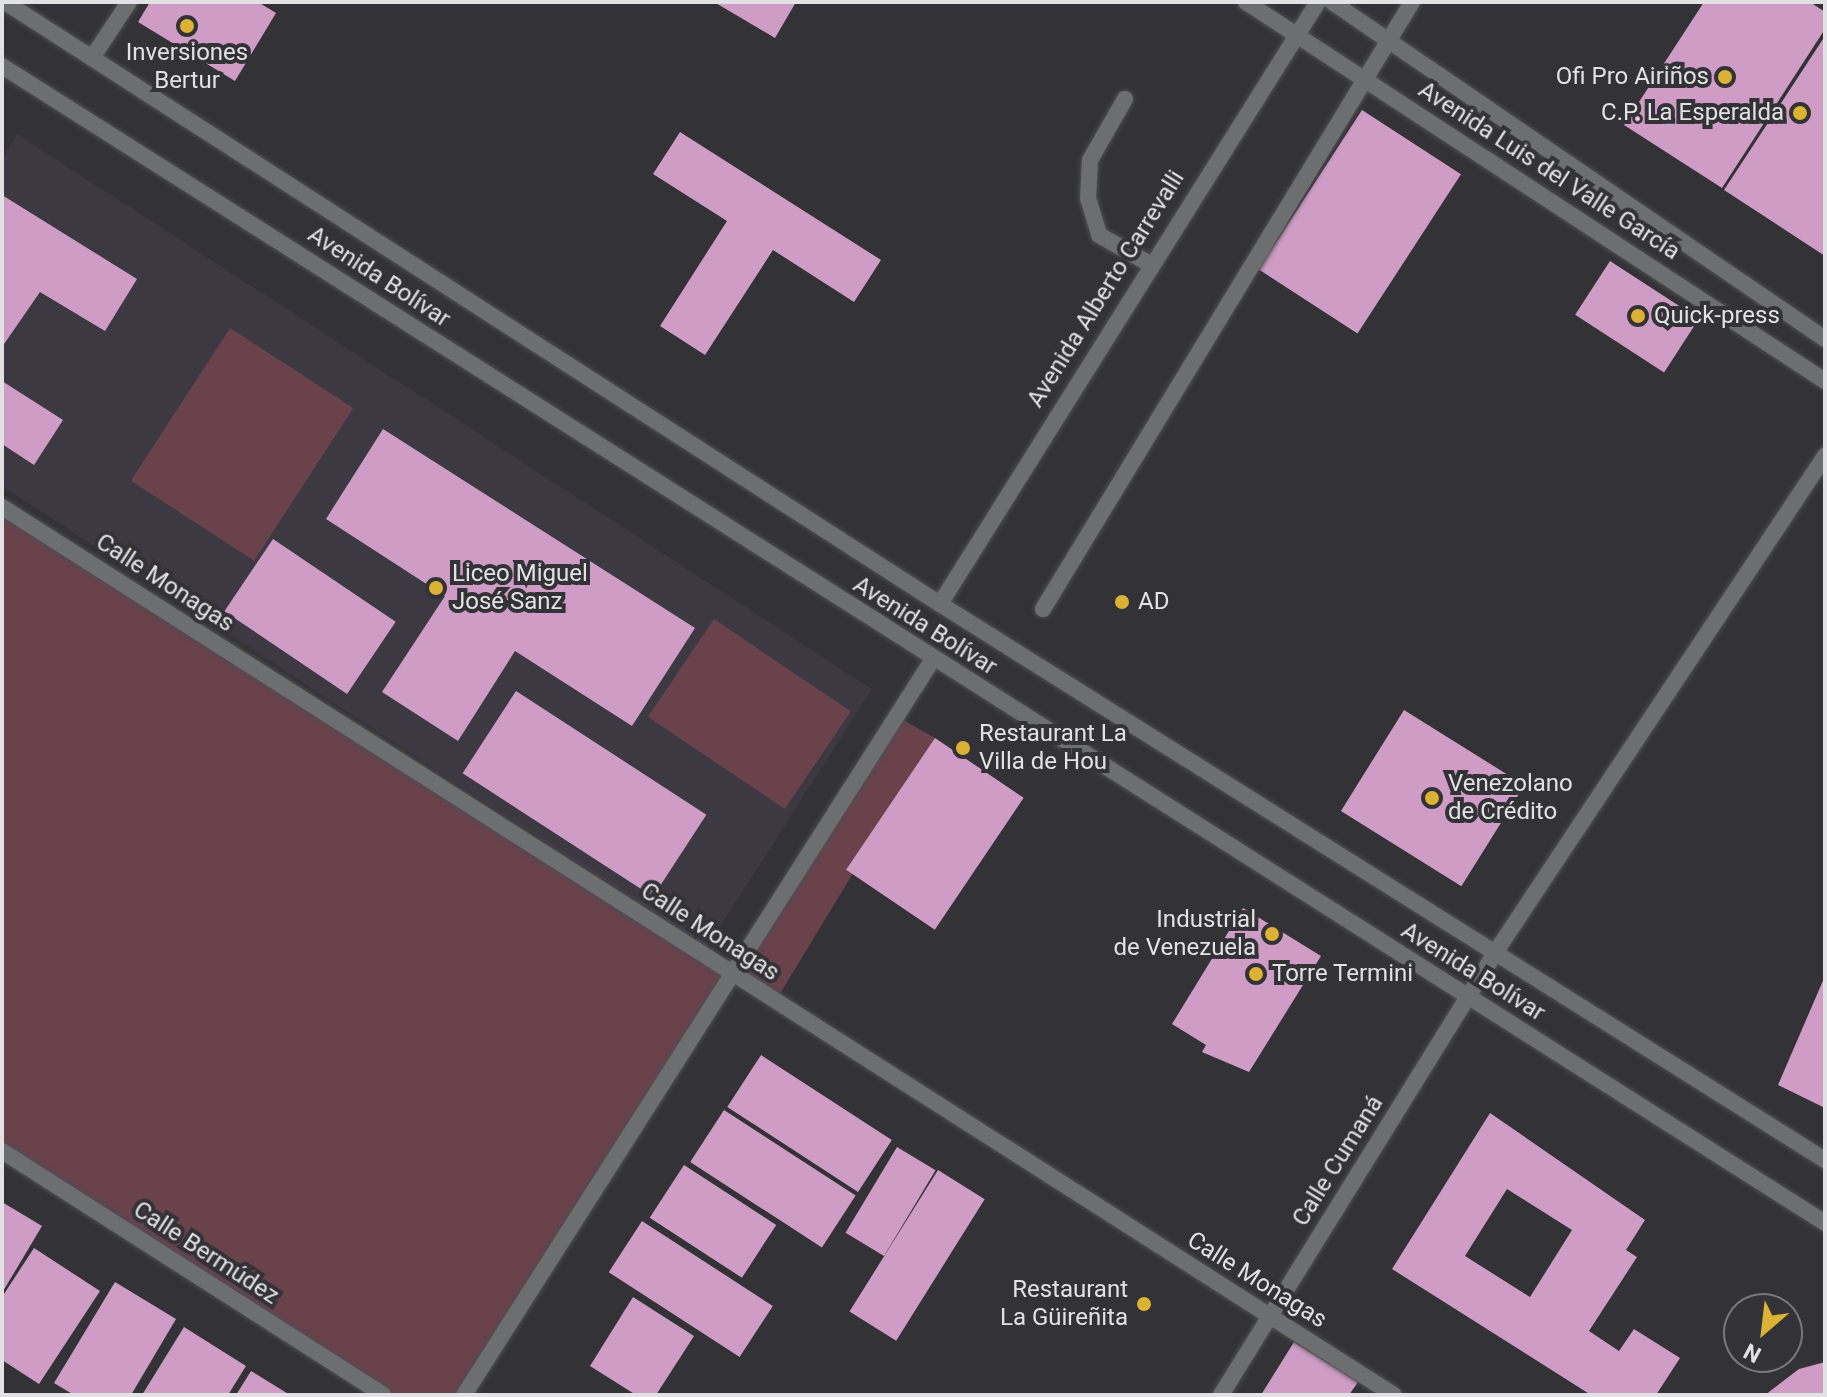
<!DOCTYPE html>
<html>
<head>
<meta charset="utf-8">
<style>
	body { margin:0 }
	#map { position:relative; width:1827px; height:1397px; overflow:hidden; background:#333236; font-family:Roboto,sans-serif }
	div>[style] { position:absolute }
	.built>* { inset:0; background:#3d3942 }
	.green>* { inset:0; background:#69424c; transform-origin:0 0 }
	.building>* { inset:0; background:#cf9cc5; transform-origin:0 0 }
	.roads { filter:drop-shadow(0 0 2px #4f4e52) drop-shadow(0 0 2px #4f4e52) }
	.service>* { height:16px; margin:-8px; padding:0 8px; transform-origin:8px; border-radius:8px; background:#6d6e70 }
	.minor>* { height:16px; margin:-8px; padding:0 8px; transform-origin:8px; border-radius:8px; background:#6d6e70 }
	.tertiary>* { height:16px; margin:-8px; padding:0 8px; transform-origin:8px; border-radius:8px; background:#6d6e70 }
	.dots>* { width:22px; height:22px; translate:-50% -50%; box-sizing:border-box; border:4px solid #333236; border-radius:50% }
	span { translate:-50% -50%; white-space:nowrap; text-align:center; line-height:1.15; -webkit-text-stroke:8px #333236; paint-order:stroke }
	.poi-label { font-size:24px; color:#e2e1e3 }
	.right { translate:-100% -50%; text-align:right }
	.left { translate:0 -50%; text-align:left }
	.street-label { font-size:24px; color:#e2e1e3 }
	.frame { position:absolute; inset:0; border:4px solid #e2e1e3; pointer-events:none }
	.north { position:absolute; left:1723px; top:1293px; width:80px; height:80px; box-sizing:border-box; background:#333236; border:2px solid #79787b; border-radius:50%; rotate:208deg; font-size:22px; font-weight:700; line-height:32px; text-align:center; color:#e2e1e3 }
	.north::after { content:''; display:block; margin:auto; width:28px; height:36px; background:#dbb233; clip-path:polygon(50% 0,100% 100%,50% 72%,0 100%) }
</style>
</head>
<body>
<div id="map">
	<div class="built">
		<i style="clip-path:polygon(17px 134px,872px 689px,707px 947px,2px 486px,2px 159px)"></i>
	</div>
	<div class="green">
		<i style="left:230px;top:328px;width:147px;height:182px;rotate:33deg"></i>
		<i style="clip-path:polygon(2px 507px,736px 977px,898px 717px,935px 738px,775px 1002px,737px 978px,464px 1395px,383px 1395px,2px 1154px)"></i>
		<i style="left:714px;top:619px;width:165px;height:118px;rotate:34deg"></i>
	</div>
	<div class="building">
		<i style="clip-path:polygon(150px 2px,258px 2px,276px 13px,235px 81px,138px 22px)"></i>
		<i style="clip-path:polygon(714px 2px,796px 2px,775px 38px)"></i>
		<i style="clip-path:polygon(1704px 2px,1810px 2px,1825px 12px,1825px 29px,1722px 188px,1624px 125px)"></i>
		<i style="clip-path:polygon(1825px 36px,1825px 256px,1724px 190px)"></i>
		<i style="left:1362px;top:110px;width:118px;height:190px;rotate:33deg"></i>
		<i style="clip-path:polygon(680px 132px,881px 260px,854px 302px,773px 250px,705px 355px,660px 326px,727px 221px,653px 174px)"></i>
		<i style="clip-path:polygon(2px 195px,137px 279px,105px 331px,40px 292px,2px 347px)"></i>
		<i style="left:1610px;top:261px;width:106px;height:64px;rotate:33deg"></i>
		<i style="clip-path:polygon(2px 381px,63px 420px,34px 465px,2px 444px)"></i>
		<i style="clip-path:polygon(383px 429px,695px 628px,632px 726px,515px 651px,458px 741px,382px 692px,445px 596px,326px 519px)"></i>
		<i style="left:273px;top:539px;width:148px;height:87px;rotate:34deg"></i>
		<i style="left:516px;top:691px;width:227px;height:98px;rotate:33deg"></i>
		<i style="left:1404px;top:710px;width:142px;height:119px;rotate:32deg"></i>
		<i style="left:935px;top:738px;width:107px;height:159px;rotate:34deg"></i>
		<i style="clip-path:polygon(1243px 908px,1321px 956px,1249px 1072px,1202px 1052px,1206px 1045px,1172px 1024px)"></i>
		<i style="clip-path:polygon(1825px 976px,1825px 1108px,1778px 1085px)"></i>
		<i style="left:761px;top:1055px;width:156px;height:62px;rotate:33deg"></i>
		<i style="left:724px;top:1110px;width:157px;height:62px;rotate:33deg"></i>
		<i style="clip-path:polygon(evenodd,1490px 1113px,1645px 1220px,1626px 1250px,1637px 1257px,1589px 1331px,1619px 1351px,1634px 1329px,1680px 1358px,1656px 1395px,1591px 1395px,1392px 1269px,1490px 1113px,1507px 1189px,1572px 1230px,1530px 1297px,1465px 1256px,1507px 1189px)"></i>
		<i style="left:897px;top:1147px;width:45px;height:100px;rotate:31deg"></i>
		<i style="left:684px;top:1165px;width:110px;height:63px;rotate:33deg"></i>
		<i style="left:938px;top:1170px;width:55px;height:167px;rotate:32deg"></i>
		<i style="clip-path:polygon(2px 1202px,42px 1226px,2px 1293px)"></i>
		<i style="left:642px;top:1221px;width:156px;height:61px;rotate:33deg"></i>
		<i style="clip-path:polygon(34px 1248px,100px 1291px,39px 1384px,2px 1360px,2px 1297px)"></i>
		<i style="clip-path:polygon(115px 1282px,176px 1319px,131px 1395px,74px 1395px,54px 1383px)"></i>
		<i style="clip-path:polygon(633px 1297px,694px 1336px,656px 1395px,636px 1395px,590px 1366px)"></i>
		<i style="clip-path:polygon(184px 1327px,246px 1366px,228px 1395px,142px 1395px)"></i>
		<i style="clip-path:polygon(1294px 1342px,1358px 1382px,1349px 1395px,1261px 1395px)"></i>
		<i style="clip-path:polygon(1825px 1362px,1825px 1395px,1765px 1395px,1799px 1369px)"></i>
		<i style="clip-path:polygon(251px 1371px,290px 1395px,236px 1395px)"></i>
	</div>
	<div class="roads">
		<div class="service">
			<i style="left:1125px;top:99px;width:70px;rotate:119.8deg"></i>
			<i style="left:1090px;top:160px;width:38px;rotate:93deg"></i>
			<i style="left:1088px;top:198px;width:39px;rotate:73deg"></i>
			<i style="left:1099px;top:235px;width:56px;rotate:29.7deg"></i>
		</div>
		<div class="minor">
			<i style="left:1246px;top:2px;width:692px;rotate:33.21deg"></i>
			<i style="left:1332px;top:2px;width:597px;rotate:34.36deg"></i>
			<i style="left:92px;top:58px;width:67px;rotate:-56.5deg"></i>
			<i style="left:2px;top:507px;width:1651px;rotate:32.54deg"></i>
			<i style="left:940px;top:604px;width:711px;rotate:-57.88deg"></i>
			<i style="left:1043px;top:609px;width:710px;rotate:-58.7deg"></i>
			<i style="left:2px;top:1151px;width:452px;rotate:32.6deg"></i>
			<i style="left:464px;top:1395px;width:873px;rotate:-57.49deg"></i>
			<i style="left:1221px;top:1395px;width:520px;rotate:-58.2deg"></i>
			<i style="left:1495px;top:953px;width:597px;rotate:-56.42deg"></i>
		</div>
		<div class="tertiary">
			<i style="left:5px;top:2px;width:1112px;rotate:32.78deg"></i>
			<i style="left:940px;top:604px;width:1045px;rotate:32.14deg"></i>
			<i style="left:2px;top:66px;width:2159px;rotate:32.4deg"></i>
		</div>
	</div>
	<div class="dots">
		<i style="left:187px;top:26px;background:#dbb233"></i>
		<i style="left:1725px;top:77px;background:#dbb233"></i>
		<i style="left:1800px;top:113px;background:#dbb233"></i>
		<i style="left:1638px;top:316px;background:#dbb233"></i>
		<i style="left:436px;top:588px;background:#dbb233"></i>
		<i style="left:1122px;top:602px;background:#dbb233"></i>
		<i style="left:963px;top:748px;background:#dbb233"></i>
		<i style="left:1432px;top:798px;background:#dbb233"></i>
		<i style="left:1272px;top:934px;background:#dbb233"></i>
		<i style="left:1256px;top:974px;background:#dbb233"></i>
		<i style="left:1144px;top:1304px;background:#dbb233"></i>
	</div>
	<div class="poi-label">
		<span style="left:187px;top:67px">Inversiones<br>Bertur</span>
		<span class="right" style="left:1709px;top:77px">Ofi Pro Airiños</span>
		<span class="right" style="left:1784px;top:113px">C.P. La Esperalda</span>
		<span class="left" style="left:1654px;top:316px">Quick-press</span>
		<span class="left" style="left:452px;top:588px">Liceo Miguel<br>José Sanz</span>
		<span class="left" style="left:1138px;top:602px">AD</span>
		<span class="left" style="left:979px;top:748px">Restaurant La<br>Villa de Hou</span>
		<span class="left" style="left:1448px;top:798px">Venezolano<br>de Crédito</span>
		<span class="right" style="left:1256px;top:934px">Industrial<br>de Venezuela</span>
		<span class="left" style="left:1272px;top:974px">Torre Termini</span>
		<span class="right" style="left:1128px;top:1304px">Restaurant<br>La Güireñita</span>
	</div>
	<div class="street-label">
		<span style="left:1549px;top:171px;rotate:33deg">Avenida Luis del Valle García</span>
		<span style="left:379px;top:277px;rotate:33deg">Avenida Bolívar</span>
		<span style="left:1106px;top:289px;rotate:-58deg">Avenida Alberto Carrevalli</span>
		<span style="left:165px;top:583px;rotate:33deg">Calle Monagas</span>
		<span style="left:925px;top:626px;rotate:32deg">Avenida Bolívar</span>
		<span style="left:710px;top:932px;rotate:33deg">Calle Monagas</span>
		<span style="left:1473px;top:972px;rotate:32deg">Avenida Bolívar</span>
		<span style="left:1338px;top:1161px;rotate:-58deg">Calle Cumaná</span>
		<span style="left:206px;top:1253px;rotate:33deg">Calle Bermúdez</span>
		<span style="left:1257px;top:1280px;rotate:32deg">Calle Monagas</span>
	</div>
	<div class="frame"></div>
	<div class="north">N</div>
</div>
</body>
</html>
